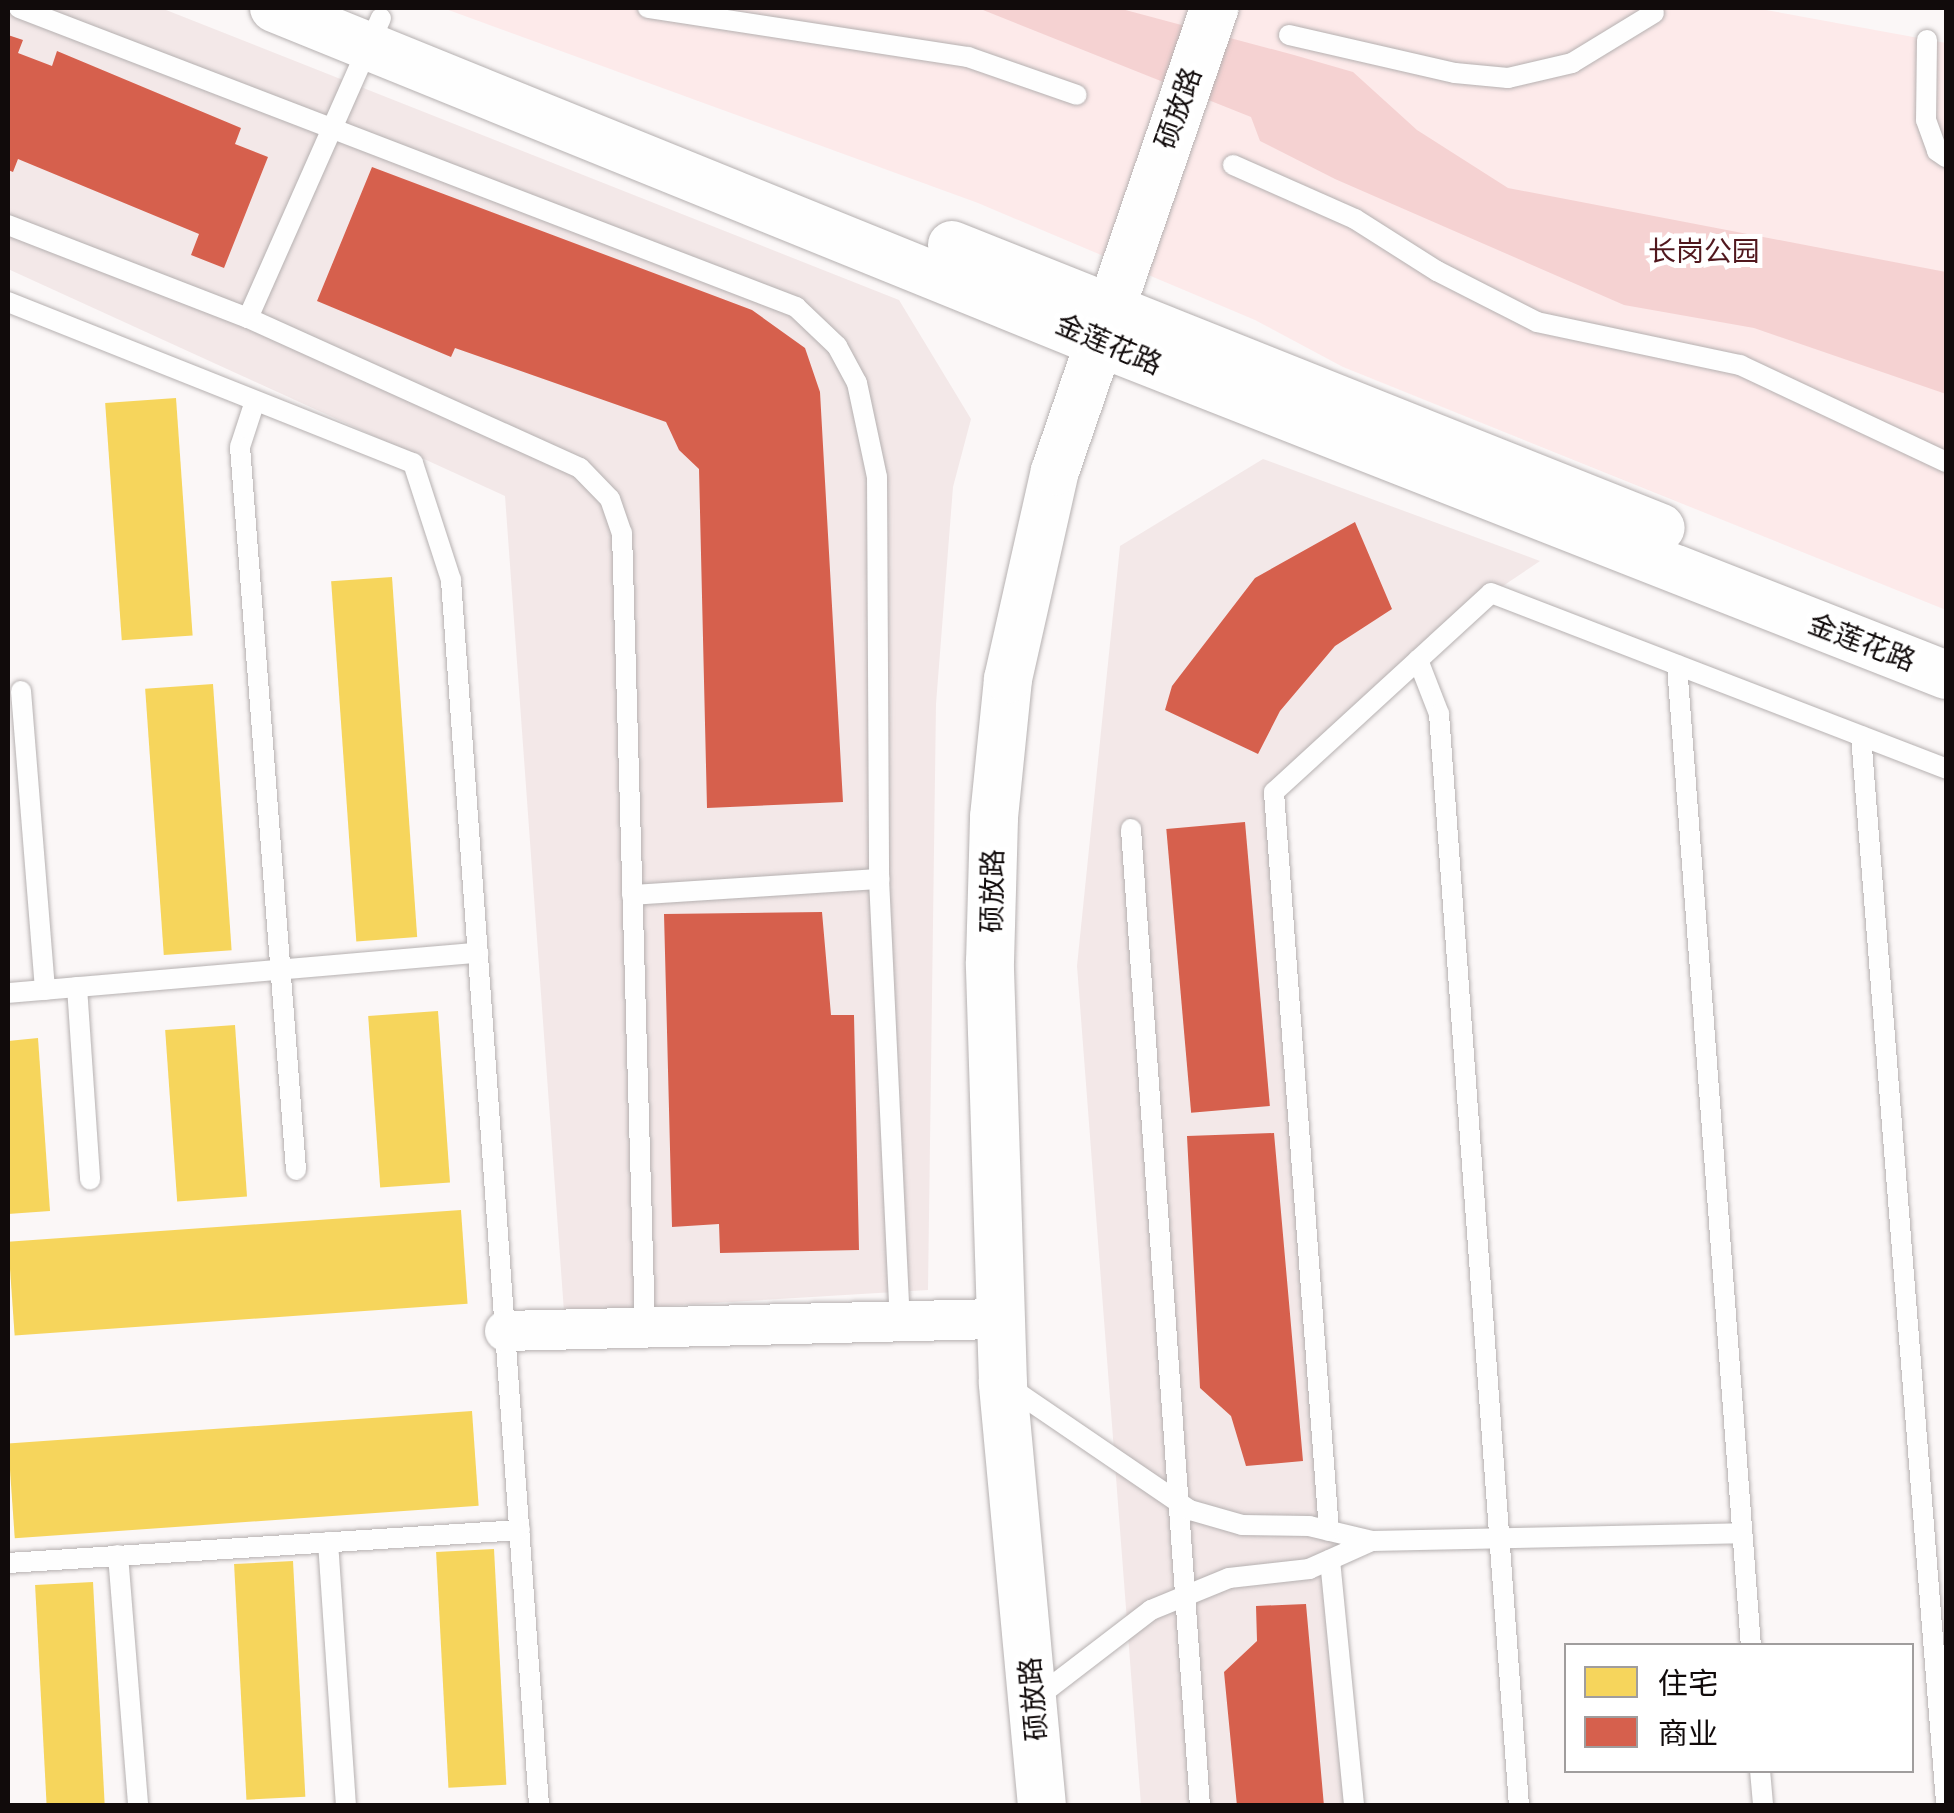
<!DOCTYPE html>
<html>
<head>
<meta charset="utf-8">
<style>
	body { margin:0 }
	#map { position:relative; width:1954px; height:1813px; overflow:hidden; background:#fbf7f7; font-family:"Titillium Web","Noto Sans SC",sans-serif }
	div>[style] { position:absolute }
	.built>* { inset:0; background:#f3e8e8 }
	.green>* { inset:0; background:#fdeaea }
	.water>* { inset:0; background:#f5d2d2 }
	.homes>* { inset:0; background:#f6d55c; transform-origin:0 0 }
	.shops>* { inset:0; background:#d6604d; transform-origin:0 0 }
	.roads { filter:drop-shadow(0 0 2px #b6b1b1) drop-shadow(0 0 2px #b6b1b1) }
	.service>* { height:20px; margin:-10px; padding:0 10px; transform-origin:10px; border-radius:10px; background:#fefefe }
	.minor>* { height:40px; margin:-20px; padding:0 20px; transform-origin:20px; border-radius:20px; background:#fefefe }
	.tertiary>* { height:48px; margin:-24px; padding:0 24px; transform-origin:24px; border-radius:24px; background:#fefefe }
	span { translate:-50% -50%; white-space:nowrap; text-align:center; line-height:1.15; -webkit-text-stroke:10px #fff; paint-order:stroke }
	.street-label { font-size:28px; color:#110b0b }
	.park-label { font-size:28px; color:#50171d }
	.frame { position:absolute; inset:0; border:10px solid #110b0b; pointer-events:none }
	.legend { position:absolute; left:1564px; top:1643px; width:350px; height:130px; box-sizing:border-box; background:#fff; border:2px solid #a09d9d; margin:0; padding:12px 18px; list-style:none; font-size:30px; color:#110b0b }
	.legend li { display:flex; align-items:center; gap:20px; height:50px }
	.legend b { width:50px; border:2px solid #a09d9d }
</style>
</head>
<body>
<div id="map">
	<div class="built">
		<i style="clip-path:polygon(8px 8px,161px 8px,899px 300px,971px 419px,953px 487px,936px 704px,928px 1290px,564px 1312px,505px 496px,8px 269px)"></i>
		<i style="clip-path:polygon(1263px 459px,1540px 561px,1491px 594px,1274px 792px,1354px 1805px,1141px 1805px,1077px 966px,1120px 546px)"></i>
	</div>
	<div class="green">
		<i style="clip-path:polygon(443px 8px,1755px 8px,1946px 43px,1946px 610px,1343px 367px,1255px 320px,978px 203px)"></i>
	</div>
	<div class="water">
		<i style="clip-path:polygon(978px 8px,1118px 8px,1294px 55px,1353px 72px,1417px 130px,1508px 188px,1946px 272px,1946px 394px,1754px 328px,1624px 305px,1335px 179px,1260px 141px,1251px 117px)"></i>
	</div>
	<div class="homes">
		<i style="left:176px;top:398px;width:238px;height:71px;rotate:86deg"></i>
		<i style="left:392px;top:577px;width:361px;height:61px;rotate:86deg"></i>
		<i style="left:213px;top:684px;width:267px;height:68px;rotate:86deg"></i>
		<i style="left:438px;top:1011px;width:172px;height:70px;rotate:86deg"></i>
		<i style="left:235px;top:1025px;width:172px;height:70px;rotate:86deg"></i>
		<i style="clip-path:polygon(38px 1038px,50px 1211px,8px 1214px,8px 1041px)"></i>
		<i style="left:461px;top:1210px;width:94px;height:454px;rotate:86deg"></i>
		<i style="left:472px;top:1411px;width:95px;height:465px;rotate:86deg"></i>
		<i style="left:494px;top:1549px;width:236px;height:58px;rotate:87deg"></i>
		<i style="left:293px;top:1561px;width:236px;height:59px;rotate:87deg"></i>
		<i style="left:93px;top:1582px;width:224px;height:58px;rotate:87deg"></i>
	</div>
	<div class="shops">
		<i style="clip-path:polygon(8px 35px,23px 40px,18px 53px,52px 66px,57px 51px,241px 128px,235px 144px,268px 157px,224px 268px,191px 255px,199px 234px,18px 159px,13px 172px,8px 170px)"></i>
		<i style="clip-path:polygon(372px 167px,752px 310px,805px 348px,820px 392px,843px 802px,707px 808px,699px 469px,679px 450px,666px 422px,455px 348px,451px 357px,317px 301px)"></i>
		<i style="clip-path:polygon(1355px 522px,1392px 609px,1335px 646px,1280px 711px,1258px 754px,1165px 710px,1172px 686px,1255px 578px)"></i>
		<i style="left:1245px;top:822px;width:285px;height:79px;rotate:85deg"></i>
		<i style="clip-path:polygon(822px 912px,831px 1015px,854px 1015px,859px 1250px,720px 1253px,719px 1224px,672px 1227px,664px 914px)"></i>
		<i style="clip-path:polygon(1274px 1133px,1303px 1461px,1246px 1466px,1231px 1416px,1200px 1388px,1187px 1136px)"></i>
		<i style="clip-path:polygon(1306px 1604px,1324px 1806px,1237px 1806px,1224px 1672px,1257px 1641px,1256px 1606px)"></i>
	</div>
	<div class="roads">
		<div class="service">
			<i style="left:19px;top:8px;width:833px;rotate:21.05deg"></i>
			<i style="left:796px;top:307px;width:57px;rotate:43.6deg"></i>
			<i style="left:837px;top:346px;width:42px;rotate:61.6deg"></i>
			<i style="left:857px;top:383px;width:96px;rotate:78deg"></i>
			<i style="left:877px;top:477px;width:402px;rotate:89.7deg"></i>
			<i style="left:879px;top:879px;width:440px;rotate:87.3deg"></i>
			<i style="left:648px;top:8px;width:324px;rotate:8.7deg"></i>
			<i style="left:968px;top:57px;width:115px;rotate:19.2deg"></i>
			<i style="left:1289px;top:35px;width:170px;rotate:12.9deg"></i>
			<i style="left:1455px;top:73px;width:53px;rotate:5.4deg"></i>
			<i style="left:1508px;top:78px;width:66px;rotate:-13.2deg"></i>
			<i style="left:1572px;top:63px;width:96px;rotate:-31.4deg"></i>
			<i style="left:1927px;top:40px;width:80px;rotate:90.7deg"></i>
			<i style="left:1926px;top:120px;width:33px;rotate:70deg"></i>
			<i style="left:1937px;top:151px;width:11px;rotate:34deg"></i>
			<i style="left:1233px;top:165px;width:133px;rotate:23.9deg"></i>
			<i style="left:1355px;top:219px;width:97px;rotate:32.4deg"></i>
			<i style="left:1437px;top:271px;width:112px;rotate:27deg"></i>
			<i style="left:1537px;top:322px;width:208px;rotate:12deg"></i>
			<i style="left:1740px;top:365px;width:228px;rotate:25.2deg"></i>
			<i style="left:8px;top:225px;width:257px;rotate:21.2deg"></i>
			<i style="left:248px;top:318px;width:364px;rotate:24.3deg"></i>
			<i style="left:580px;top:468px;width:43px;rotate:45.9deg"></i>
			<i style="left:610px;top:499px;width:36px;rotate:71deg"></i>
			<i style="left:622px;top:533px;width:794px;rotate:88.34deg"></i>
			<i style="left:8px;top:302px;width:436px;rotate:21.7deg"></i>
			<i style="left:413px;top:463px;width:123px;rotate:72deg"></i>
			<i style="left:451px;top:580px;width:1229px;rotate:85.89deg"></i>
			<i style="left:248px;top:318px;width:328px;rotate:-66.1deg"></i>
			<i style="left:255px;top:401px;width:48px;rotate:108.1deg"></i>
			<i style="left:240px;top:447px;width:725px;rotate:85.57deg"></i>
			<i style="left:1418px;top:660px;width:58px;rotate:68.7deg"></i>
			<i style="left:1439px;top:714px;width:1095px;rotate:85.81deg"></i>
			<i style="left:1677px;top:665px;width:984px;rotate:85.69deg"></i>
			<i style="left:21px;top:691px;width:300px;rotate:85.4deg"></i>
			<i style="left:1861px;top:736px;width:1069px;rotate:85.44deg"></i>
			<i style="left:1131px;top:829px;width:979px;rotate:85.96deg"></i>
			<i style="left:632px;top:895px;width:248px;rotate:-3.7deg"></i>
			<i style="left:77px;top:987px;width:193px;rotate:86.1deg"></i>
			<i style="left:8px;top:993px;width:472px;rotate:-4.9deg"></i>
			<i style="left:1005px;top:1384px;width:224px;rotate:34.3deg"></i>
			<i style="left:1190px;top:1510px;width:54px;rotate:16.1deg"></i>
			<i style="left:1242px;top:1525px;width:67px;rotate:0.9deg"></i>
			<i style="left:1309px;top:1526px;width:65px;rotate:13.4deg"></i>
			<i style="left:1372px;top:1541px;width:370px;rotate:-1.2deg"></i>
			<i style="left:1329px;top:1531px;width:741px;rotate:-94.26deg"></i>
			<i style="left:1274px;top:792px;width:294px;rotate:-42.5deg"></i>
			<i style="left:1491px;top:593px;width:488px;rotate:21.1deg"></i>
			<i style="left:328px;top:1542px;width:265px;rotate:86.1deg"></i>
			<i style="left:118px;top:1555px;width:252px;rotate:85.4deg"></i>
			<i style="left:1330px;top:1560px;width:247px;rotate:84.4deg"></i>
			<i style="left:8px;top:1563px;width:513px;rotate:-3.69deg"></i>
			<i style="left:1035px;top:1699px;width:146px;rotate:-37.5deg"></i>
			<i style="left:1151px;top:1610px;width:84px;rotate:-22.3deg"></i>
			<i style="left:1229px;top:1578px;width:81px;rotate:-6.4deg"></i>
			<i style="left:1309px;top:1569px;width:69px;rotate:-24deg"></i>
			<i style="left:1760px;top:1770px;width:36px;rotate:85deg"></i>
		</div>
		<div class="minor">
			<i style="left:505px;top:1331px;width:496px;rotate:-1.4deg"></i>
		</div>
		<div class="tertiary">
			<i style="left:274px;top:8px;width:886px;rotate:22.08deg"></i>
			<i style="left:1095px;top:341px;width:914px;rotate:21.43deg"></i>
			<i style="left:952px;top:245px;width:763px;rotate:21.76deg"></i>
			<i style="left:1042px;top:1806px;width:425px;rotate:-95.3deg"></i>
			<i style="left:1003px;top:1383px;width:421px;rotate:-91.8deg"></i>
			<i style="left:990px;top:962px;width:145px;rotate:-88.4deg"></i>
			<i style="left:994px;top:817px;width:139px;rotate:-84.2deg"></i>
			<i style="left:1008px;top:679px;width:213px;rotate:-77.3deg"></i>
			<i style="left:1055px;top:471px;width:490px;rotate:-71deg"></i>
		</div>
	</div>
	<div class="street-label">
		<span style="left:1178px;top:108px;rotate:-70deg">硕放路</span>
		<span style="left:1109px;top:344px;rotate:23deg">金莲花路</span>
		<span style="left:1862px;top:642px;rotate:21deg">金莲花路</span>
		<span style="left:992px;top:891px;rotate:-89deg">硕放路</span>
		<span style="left:1033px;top:1699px;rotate:-95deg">硕放路</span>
	</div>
	<div class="park-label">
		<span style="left:1704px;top:251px">长岗公园</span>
	</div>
	<div class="frame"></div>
	<ul class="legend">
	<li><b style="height:28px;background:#f6d55c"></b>住宅</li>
	<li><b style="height:28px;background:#d6604d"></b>商业</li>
	</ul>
</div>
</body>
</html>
